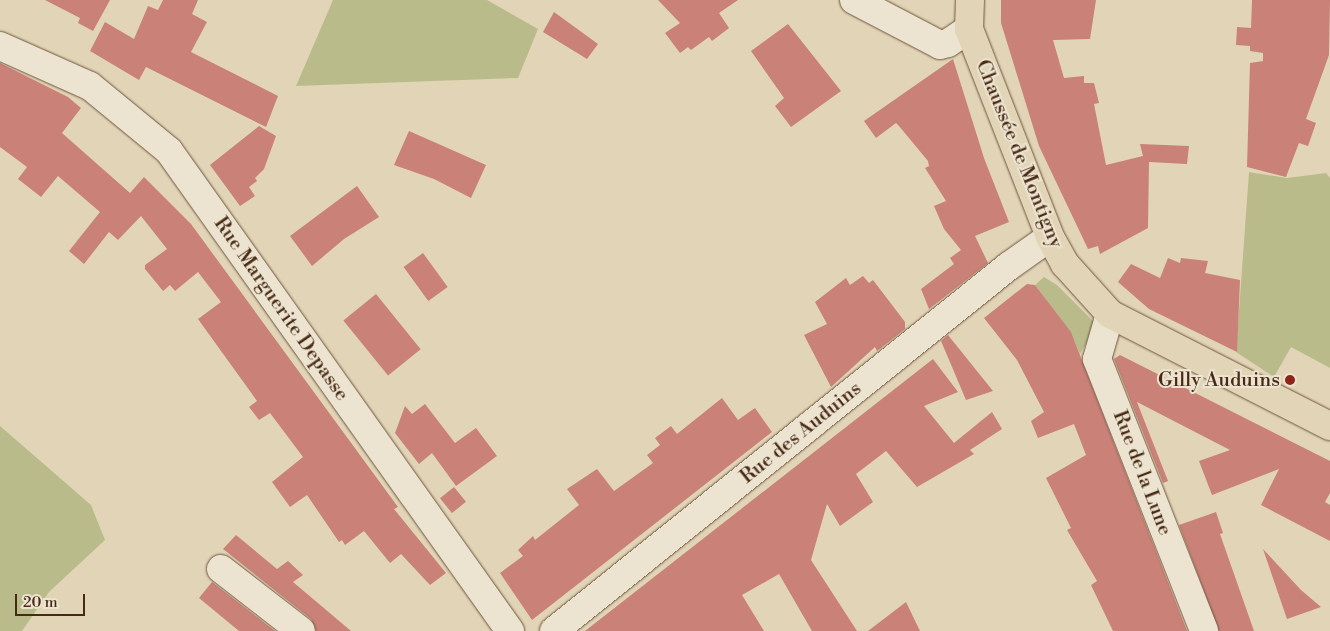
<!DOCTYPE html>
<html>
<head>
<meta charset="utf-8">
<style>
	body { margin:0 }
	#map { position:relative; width:1330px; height:631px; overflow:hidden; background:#e2d5b7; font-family:"Libre Bodoni",serif }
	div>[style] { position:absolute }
	.green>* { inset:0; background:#b9bc8a }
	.building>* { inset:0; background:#c98178; transform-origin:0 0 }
	.roads { filter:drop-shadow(0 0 1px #6e543e) drop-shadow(0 0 1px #6e543e) }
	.minor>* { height:28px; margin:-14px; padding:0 14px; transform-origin:14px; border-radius:14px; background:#ece4d0 }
	.major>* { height:28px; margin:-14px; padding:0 14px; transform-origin:14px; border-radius:14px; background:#e2d5b7 }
	.dots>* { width:14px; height:14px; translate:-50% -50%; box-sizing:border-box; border:2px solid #ece4d0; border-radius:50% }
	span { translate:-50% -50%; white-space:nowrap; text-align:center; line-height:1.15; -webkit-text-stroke:4px #ece4d0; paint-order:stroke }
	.street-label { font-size:20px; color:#472915 }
	.poi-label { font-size:20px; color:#472915 }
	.right { translate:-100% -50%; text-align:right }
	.scale { position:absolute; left:15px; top:594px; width:70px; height:22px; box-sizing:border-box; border:2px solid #472915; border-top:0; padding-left:6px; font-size:15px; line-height:18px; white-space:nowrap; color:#472915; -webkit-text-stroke:4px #ece4d0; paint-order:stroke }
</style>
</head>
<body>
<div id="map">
	<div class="green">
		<i style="clip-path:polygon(333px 0,487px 0,538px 29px,518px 78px,296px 86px)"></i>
		<i style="clip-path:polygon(1249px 172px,1287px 178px,1326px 173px,1330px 178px,1330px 368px,1291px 347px,1274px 377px,1236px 352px)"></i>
		<i style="clip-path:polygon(1044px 277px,1057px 285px,1097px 325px,1080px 354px,1071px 333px,1035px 285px)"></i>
		<i style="clip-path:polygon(0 426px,91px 505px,105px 540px,49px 592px,22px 631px,0 631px)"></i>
	</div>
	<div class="building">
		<i style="clip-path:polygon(45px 0,110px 0,93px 31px,78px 23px,80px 18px)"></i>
		<i style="clip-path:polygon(163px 0,198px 0,192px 14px,207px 22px,191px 52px,278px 96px,266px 127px,146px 67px,139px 80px,90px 51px,105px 22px,134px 39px,148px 6px,158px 10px)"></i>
		<i style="clip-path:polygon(658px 0,738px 0,719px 13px,729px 28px,712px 41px,709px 37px,691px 50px,688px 47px,680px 53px,665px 33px,680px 23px)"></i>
		<i style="clip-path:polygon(1001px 0,1096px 0,1090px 39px,1053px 40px,1064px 78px,1084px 76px,1084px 83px,1094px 83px,1099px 103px,1094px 104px,1106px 165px,1143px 156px,1140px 144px,1189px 146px,1187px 164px,1149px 162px,1148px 228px,1100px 254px,1098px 246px,1088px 249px,1039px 146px,1001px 23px)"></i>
		<i style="clip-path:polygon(1252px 0,1330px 0,1329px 55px,1306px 119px,1316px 123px,1308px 146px,1299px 143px,1286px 177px,1247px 167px,1250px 63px,1263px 61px,1263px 53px,1250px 51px,1250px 46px,1236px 45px,1237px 27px,1251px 28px)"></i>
		<i style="clip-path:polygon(554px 12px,598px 44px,587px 59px,543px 32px)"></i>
		<i style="clip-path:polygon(788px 24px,841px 91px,791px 127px,775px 106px,784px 98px,751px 51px)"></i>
		<i style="clip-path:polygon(953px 59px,984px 158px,1009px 222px,975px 236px,988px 263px,929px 309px,921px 289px,954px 264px,950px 258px,961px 250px,944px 229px,934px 206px,946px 201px,925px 168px,929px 166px,928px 161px,899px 126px,896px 123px,876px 138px,864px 121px)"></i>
		<i style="clip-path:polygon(0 63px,68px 97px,81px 108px,62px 133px,130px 193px,144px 177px,191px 224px,398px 507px,394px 509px,446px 573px,430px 585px,401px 554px,390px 563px,364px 531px,345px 545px,342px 540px,339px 542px,307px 495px,290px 507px,272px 482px,303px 457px,270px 413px,259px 420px,249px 407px,257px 401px,198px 319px,221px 302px,198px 272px,175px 291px,170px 285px,163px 291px,145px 269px,145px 265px,167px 249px,141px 216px,118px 240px,109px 232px,84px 264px,69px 251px,100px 212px,58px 176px,41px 197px,18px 179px,27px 167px,0 147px)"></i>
		<i style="clip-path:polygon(259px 126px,276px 136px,264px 169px,255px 178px,257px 181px,249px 187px,255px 196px,240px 206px,210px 165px)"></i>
		<i style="clip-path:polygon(409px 131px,486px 165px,471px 198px,434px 179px,394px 165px)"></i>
		<i style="clip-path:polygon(357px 186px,379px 217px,344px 239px,312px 266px,290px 236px)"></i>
		<i style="left:423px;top:253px;width:42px;height:24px;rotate:54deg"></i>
		<i style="clip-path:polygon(1168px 258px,1180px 263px,1181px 258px,1208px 261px,1205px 273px,1240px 280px,1237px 352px,1149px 309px,1118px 282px,1131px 264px,1160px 278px)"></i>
		<i style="clip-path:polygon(863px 276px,869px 283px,873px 280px,905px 322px,905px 329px,877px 351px,875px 347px,831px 387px,804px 335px,827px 324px,815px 302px,846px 278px,850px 285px)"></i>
		<i style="clip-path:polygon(1027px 284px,1035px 285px,1071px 332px,1187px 631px,1113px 631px,1091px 585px,1097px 581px,1067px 530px,1071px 528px,1046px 478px,1086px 455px,1074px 424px,1038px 438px,1031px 421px,1044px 412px,1017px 360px,984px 318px)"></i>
		<i style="left:376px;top:294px;width:71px;height:42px;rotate:51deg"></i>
		<i style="clip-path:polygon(948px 335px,993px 391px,966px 400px,941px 341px)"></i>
		<i style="clip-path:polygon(1120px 355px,1330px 461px,1330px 493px,1325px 502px,1330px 505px,1330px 541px,1261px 505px,1279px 469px,1212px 495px,1199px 461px,1230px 450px,1137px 402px,1168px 481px,1163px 483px,1114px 359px)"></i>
		<i style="clip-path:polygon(933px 359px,958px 392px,924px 406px,954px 443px,992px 412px,1002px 429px,970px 450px,974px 454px,917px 487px,886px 451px,856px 474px,873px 502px,840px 526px,827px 504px,811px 560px,857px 631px,812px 631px,779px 574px,742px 595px,764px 631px,585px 631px)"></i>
		<i style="clip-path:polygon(722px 398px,738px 420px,755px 408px,772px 432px,532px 620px,500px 573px,523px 556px,518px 550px,533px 536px,535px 540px,579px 505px,567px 489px,597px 469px,614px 491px,653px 463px,647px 455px,660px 445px,655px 438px,671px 426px,677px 434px)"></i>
		<i style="clip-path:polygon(425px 404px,455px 443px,476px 428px,497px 456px,456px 486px,432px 453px,419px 464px,395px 433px,405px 406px,412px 414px)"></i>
		<i style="left:454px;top:487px;width:19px;height:18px;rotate:51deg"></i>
		<i style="clip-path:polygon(1216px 512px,1223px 533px,1220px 534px,1254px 631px,1219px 631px,1179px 525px)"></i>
		<i style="clip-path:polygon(236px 535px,277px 569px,288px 561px,303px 575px,293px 582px,351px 631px,316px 631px,311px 619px,223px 549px)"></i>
		<i style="clip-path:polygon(1263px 549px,1301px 590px,1321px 607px,1287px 619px)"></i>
		<i style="clip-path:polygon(212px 582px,275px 631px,239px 631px,199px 598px)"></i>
		<i style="clip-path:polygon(906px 602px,920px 631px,868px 631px)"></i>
	</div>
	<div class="roads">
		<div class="minor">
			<i style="left:854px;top:0;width:97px;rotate:27.6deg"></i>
			<i style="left:940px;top:45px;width:8px;rotate:-14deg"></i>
			<i style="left:948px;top:43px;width:25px;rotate:-34deg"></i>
			<i style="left:0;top:46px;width:98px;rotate:24deg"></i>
			<i style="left:90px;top:86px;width:102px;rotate:39.4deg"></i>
			<i style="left:169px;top:151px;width:589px;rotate:54.61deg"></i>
			<i style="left:1110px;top:314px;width:47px;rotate:106.1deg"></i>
			<i style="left:1097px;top:359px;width:292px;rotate:68.5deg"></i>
			<i style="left:221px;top:569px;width:101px;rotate:37.8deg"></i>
			<i style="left:554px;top:631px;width:583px;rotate:-38.74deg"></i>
			<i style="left:1009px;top:266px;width:50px;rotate:-35.3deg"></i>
		</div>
		<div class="major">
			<i style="left:970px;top:0;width:29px;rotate:92deg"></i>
			<i style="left:969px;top:29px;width:223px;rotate:68.7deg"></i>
			<i style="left:1050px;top:237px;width:31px;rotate:61deg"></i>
			<i style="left:1065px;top:264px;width:67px;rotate:48deg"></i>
			<i style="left:1110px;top:314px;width:247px;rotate:27deg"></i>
		</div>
	</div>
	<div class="dots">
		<i style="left:1290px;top:380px;background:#8f2418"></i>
	</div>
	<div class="street-label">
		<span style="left:1019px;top:154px;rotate:68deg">Chaussée de Montigny</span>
		<span style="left:281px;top:309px;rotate:55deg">Rue Marguerite Depasse</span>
		<span style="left:801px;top:433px;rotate:-39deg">Rue des Auduins</span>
		<span style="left:1142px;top:473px;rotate:69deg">Rue de la Lune</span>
	</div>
	<div class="poi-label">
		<span class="right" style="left:1280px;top:380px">Gilly Auduins</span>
	</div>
	<div class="scale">20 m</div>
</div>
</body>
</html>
